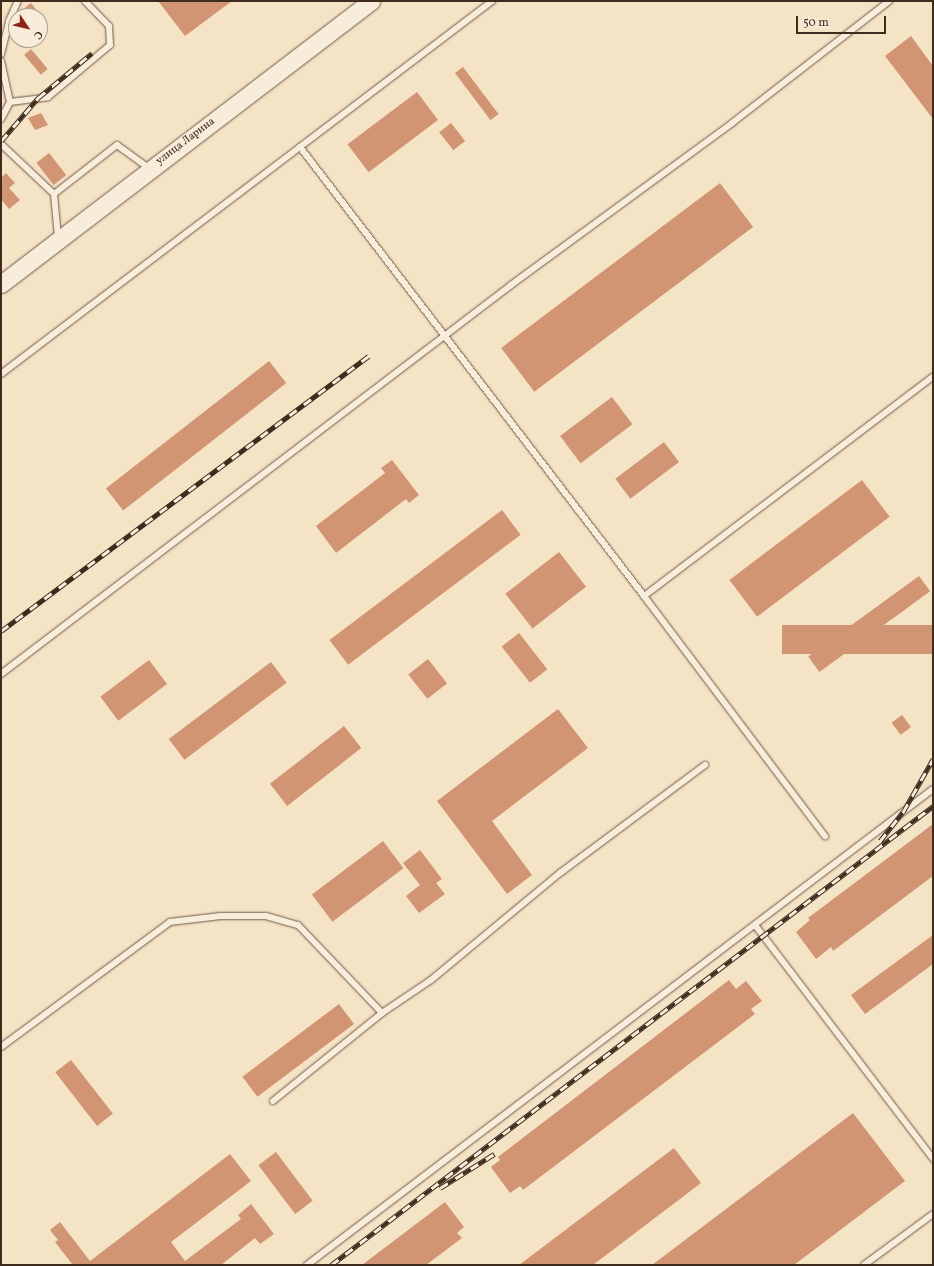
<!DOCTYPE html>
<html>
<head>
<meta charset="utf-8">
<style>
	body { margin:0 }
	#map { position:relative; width:934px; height:1266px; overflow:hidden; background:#f5e3c6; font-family:Vollkorn,serif }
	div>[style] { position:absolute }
	.building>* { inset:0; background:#d29573; transform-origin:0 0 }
	.roads { filter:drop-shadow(0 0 1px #6d5a49) drop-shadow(0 0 1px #6d5a49) }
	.lane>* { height:6px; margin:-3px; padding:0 3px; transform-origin:3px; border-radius:3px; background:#f8edda }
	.secondary>* { height:17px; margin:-8.5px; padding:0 8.5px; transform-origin:8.5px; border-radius:8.5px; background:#f8edda }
	.rail>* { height:4.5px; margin-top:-2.25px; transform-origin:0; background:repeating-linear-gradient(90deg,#f8edda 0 9px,#402c1f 0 18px); box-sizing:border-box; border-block:1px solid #402c1f }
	span { translate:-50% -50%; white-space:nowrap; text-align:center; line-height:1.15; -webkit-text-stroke:3px #f8edda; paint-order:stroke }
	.street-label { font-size:11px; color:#402c1f }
	.frame { position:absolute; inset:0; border:2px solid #402c1f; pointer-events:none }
	.north { position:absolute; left:8px; top:8px; width:40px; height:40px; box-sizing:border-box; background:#f8edda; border:1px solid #aea08f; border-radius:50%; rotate:125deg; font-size:11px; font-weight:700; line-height:16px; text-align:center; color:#402c1f }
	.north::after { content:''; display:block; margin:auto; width:14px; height:18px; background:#8f2418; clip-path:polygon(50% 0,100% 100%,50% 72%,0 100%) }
	.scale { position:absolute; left:796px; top:16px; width:90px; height:18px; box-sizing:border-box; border:2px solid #402c1f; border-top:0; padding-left:5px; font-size:12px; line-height:14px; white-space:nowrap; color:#402c1f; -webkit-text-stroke:3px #f8edda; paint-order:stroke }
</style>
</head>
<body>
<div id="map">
	<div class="building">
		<i style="clip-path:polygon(158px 1px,232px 1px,185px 36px)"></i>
		<i style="clip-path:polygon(31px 3px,41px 16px,16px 16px,17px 14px)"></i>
		<i style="clip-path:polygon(911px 36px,933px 66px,933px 119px,885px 56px)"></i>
		<i style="left:31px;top:49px;width:26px;height:9px;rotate:50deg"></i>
		<i style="left:463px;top:67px;width:59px;height:10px;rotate:53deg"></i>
		<i style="left:417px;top:92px;width:35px;height:87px;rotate:53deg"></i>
		<i style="clip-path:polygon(41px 113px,48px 125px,35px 130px,28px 118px)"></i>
		<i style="left:451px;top:123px;width:23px;height:15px;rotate:52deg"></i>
		<i style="left:49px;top:153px;width:28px;height:16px;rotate:52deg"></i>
		<i style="clip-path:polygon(6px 173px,15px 183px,9px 188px,20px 200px,9px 209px,1px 199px,1px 178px)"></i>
		<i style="left:720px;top:183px;width:55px;height:274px;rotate:53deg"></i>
		<i style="left:269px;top:361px;width:28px;height:207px;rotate:52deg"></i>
		<i style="left:612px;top:397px;width:34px;height:65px;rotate:53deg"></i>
		<i style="left:664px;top:442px;width:25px;height:61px;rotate:53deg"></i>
		<i style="clip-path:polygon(392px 460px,419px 495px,409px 503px,406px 499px,336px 553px,316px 526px,385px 473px,381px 468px)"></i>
		<i style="left:862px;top:480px;width:46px;height:166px;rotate:53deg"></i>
		<i style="left:502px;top:510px;width:31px;height:216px;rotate:53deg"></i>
		<i style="left:559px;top:552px;width:44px;height:68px;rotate:52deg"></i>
		<i style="left:919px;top:576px;width:19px;height:137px;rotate:54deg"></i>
		<i style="left:933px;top:625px;width:29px;height:151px;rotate:90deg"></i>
		<i style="left:519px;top:633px;width:46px;height:22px;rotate:52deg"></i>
		<i style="left:428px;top:659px;width:31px;height:25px;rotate:52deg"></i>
		<i style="left:149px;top:660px;width:30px;height:61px;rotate:53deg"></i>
		<i style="left:271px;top:662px;width:26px;height:128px;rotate:53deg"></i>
		<i style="clip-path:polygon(558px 709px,588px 748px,492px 821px,532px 875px,507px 894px,437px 801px)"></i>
		<i style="left:902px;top:715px;width:15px;height:13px;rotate:53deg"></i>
		<i style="left:344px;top:726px;width:28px;height:94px;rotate:52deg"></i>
		<i style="clip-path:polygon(933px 824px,933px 876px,833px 951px,831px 947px,816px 959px,796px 932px,810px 920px,808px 918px)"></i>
		<i style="left:383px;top:841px;width:34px;height:89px;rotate:53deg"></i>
		<i style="clip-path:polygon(420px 850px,442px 879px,436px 883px,445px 894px,419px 913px,406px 896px,420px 885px,403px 863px)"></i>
		<i style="clip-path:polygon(933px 935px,933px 964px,865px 1014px,851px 995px)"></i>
		<i style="clip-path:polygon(729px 980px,736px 989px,746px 981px,762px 1001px,751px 1009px,755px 1014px,523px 1190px,520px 1186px,510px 1193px,491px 1167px,500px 1160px,498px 1157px)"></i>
		<i style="left:339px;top:1004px;width:25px;height:121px;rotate:53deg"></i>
		<i style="left:71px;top:1060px;width:68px;height:20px;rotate:52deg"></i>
		<i style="clip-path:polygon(853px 1113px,905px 1181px,794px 1265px,652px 1265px)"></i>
		<i style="clip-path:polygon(674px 1148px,701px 1183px,593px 1265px,519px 1265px)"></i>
		<i style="left:276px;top:1152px;width:61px;height:22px;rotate:53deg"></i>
		<i style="clip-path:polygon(230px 1154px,251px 1181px,171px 1242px,185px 1261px,241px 1219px,238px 1215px,251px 1204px,274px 1234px,260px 1244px,255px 1238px,221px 1265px,73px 1265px,55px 1242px,58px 1240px,50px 1230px,60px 1222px,90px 1261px)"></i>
		<i style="clip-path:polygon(445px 1202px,464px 1227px,457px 1233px,462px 1238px,426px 1265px,362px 1265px)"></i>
	</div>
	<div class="roads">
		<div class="lane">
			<i style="left:1px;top:54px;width:34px;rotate:-76deg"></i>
			<i style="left:9px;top:21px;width:22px;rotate:-66deg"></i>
			<i style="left:1px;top:61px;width:42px;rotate:77.6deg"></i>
			<i style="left:1px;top:119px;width:19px;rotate:-62deg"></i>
			<i style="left:10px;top:102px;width:38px;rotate:-7deg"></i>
			<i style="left:48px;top:97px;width:81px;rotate:-40deg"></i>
			<i style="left:110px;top:45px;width:19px;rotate:-93deg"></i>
			<i style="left:109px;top:26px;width:35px;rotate:-134deg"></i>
			<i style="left:1px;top:144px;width:73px;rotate:43.3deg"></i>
			<i style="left:300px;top:147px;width:566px;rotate:52.54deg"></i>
			<i style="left:644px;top:596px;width:301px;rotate:53deg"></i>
			<i style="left:58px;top:237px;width:43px;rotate:-95.3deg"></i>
			<i style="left:54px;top:194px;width:80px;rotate:-37.9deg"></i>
			<i style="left:117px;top:145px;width:39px;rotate:36deg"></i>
			<i style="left:1px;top:374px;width:617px;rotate:-37.22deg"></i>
			<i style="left:644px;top:596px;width:363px;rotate:-37.2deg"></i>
			<i style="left:1px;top:674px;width:641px;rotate:-37.33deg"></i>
			<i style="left:511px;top:285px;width:274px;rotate:-36.2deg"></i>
			<i style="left:732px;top:123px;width:199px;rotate:-37.8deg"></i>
			<i style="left:755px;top:925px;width:294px;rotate:52.7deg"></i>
			<i style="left:1px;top:1047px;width:210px;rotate:-36.5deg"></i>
			<i style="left:170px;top:922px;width:51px;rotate:-6.7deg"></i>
			<i style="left:221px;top:916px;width:45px"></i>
			<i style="left:266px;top:916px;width:33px;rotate:16deg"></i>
			<i style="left:298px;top:925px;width:122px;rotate:46.3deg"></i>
			<i style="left:273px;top:1101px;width:140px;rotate:-38.9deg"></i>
			<i style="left:382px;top:1013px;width:59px;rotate:-34deg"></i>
			<i style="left:431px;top:980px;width:168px;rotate:-39.7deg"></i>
			<i style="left:560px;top:873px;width:181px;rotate:-36.7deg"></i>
			<i style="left:307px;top:1265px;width:786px;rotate:-37.25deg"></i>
			<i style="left:864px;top:1265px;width:86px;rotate:-36.5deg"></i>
		</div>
		<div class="secondary">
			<i style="left:1px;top:284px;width:466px;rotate:-37.4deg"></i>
		</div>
	</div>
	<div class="rail">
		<i style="left:1px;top:141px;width:57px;rotate:-49.3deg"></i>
		<i style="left:38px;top:98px;width:70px;rotate:-39.8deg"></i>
		<i style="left:1px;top:631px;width:459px;rotate:-36.8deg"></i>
		<i style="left:880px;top:841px;width:37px;rotate:-52deg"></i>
		<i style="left:903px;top:812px;width:61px;rotate:-60.5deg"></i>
		<i style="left:440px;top:1188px;width:64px;rotate:-32.2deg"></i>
		<i style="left:331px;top:1265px;width:757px;rotate:-37.32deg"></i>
	</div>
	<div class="street-label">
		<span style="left:186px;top:142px;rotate:-37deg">улица Ларина</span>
	</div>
	<div class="frame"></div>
	<div class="north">С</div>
	<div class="scale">50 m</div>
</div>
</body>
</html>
